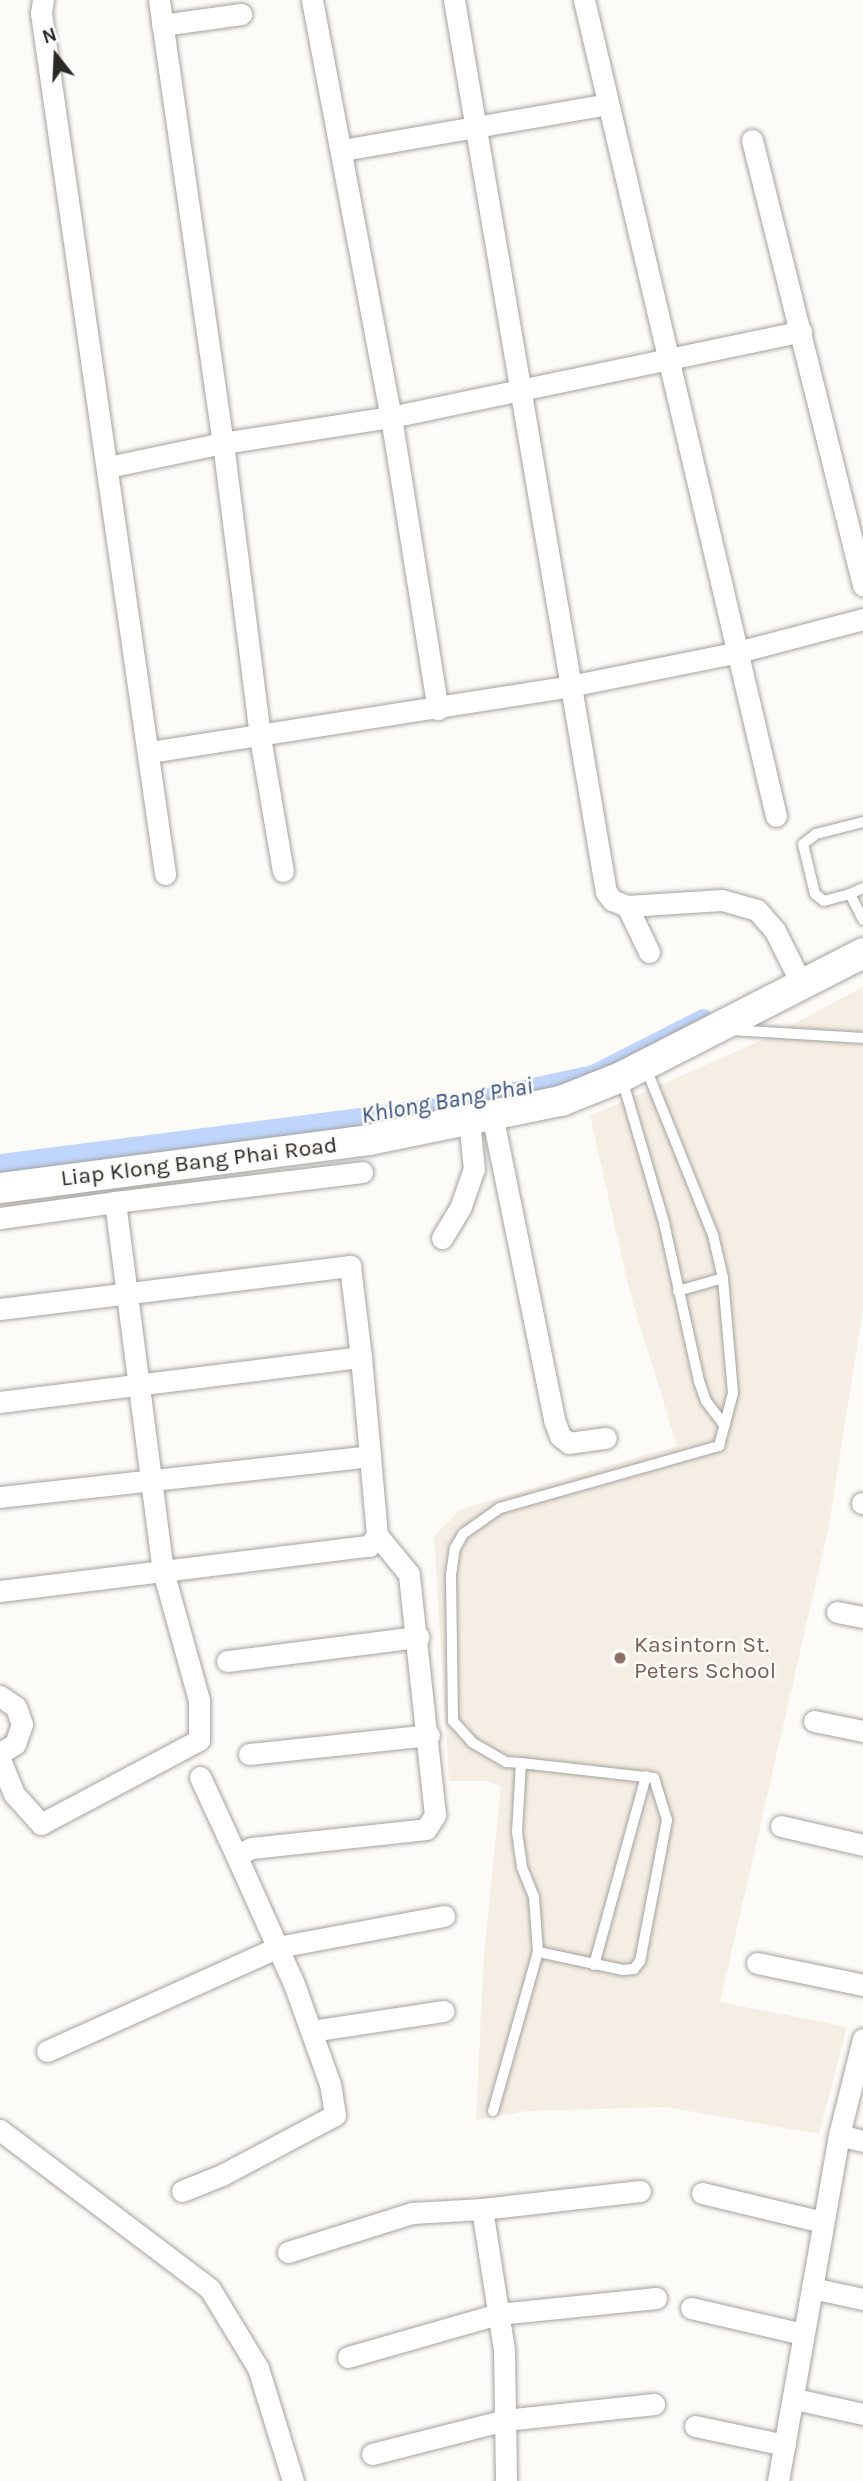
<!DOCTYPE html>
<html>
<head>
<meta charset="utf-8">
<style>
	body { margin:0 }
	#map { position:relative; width:863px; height:2481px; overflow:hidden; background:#fdfbf7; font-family:Karla,sans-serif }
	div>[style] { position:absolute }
	.built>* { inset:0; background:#f5eee4 }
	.canal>* { height:19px; margin:-9.5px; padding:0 9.5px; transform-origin:9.5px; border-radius:9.5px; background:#bfd5fc }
	.roads { filter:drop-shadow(0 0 2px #a4a29f) drop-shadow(0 0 2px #a4a29f) }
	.lane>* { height:10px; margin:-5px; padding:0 5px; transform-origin:5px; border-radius:5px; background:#fff }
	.street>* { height:21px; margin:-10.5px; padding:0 10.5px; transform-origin:10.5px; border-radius:10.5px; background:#fff }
	.secondary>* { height:30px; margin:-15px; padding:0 15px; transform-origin:15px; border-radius:15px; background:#fff }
	.dots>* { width:19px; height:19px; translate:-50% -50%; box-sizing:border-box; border:4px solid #fdfbf7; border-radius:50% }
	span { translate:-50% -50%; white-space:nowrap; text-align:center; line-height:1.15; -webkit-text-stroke:5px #fdfbf7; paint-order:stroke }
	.street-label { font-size:23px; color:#2a2927 }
	.education-label { font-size:23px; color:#785e54 }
	.left { translate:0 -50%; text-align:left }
	.water-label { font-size:24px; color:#385385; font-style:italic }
	.north { position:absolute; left:21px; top:21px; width:70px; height:70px; -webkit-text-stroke:5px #fdfbf7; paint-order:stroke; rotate:342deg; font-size:19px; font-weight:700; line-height:28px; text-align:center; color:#2a2927 }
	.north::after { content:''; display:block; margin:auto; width:24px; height:32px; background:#2a2927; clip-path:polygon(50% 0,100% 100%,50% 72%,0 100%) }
</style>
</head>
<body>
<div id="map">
	<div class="built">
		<i style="clip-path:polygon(863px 987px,863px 1308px,829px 1525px,720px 2002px,847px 2027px,819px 2134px,666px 2107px,527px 2111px,476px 2120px,484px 1954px,501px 1786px,486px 1781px,449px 1781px,434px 1536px,461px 1509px,677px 1446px,630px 1293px,590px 1116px,769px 1037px)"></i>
	</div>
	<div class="canal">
		<i style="left:0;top:1163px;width:450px;rotate:-7.3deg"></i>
		<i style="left:446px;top:1106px;width:150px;rotate:-12.3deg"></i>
		<i style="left:593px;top:1074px;width:123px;rotate:-27deg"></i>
	</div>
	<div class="roads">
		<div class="lane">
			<i style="left:863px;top:822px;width:49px;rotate:165.7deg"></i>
			<i style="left:816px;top:834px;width:16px;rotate:142deg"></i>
			<i style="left:803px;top:844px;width:51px;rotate:76.5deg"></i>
			<i style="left:815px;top:894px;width:11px;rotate:38deg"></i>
			<i style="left:824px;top:901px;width:27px;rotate:-15deg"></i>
			<i style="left:850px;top:894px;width:29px;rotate:63deg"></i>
			<i style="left:850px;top:894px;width:14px;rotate:-25deg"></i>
			<i style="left:732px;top:1030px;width:131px;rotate:3.5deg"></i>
			<i style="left:622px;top:1079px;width:150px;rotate:73.7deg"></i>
			<i style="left:664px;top:1223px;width:162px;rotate:77.5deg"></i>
			<i style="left:699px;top:1381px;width:21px;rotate:71deg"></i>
			<i style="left:706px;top:1401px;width:31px;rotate:53deg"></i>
			<i style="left:678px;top:1291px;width:47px;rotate:-16.1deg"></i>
			<i style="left:521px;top:1763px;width:15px;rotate:-176deg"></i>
			<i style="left:506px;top:1762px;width:39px;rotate:-150deg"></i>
			<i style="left:472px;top:1742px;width:28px;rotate:-132deg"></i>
			<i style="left:453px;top:1721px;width:146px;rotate:-90.8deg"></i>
			<i style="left:451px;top:1575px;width:27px;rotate:-82deg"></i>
			<i style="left:455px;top:1548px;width:16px;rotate:-60deg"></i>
			<i style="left:463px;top:1534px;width:45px;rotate:-35.1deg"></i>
			<i style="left:500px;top:1508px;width:228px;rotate:-15.8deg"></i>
			<i style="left:719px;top:1446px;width:55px;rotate:-75.2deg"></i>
			<i style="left:733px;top:1393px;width:115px;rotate:-95deg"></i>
			<i style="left:723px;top:1278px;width:44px;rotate:-103.1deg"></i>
			<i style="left:713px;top:1235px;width:182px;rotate:-111.9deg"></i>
			<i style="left:594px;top:1965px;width:196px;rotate:-74.6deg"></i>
			<i style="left:493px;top:2111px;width:165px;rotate:-74.2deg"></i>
			<i style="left:538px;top:1952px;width:55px;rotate:-94.2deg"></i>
			<i style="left:534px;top:1897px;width:32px;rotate:-112deg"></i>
			<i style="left:522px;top:1867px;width:35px;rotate:-98deg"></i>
			<i style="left:517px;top:1832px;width:69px;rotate:-86.7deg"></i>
			<i style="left:521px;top:1763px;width:134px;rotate:6.4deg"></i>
			<i style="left:654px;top:1778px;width:44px;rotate:72.8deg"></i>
			<i style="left:667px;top:1820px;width:144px;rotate:100.8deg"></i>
			<i style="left:640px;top:1961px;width:10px;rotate:127deg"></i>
			<i style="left:634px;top:1969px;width:11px;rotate:175deg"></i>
			<i style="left:623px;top:1970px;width:87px;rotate:-168deg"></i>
		</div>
		<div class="street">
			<i style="left:43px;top:0;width:13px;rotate:99deg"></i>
			<i style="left:41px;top:13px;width:870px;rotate:81.8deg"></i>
			<i style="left:159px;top:0;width:448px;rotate:81.8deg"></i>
			<i style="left:223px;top:443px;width:296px;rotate:82.8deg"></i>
			<i style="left:260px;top:737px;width:136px;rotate:80.3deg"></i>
			<i style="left:312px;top:0;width:424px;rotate:79.3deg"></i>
			<i style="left:391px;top:417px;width:296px;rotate:80.9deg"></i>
			<i style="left:454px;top:0;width:905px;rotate:80.33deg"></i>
			<i style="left:606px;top:892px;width:10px;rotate:53deg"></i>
			<i style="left:612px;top:900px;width:16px;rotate:22deg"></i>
			<i style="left:627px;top:906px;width:95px;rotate:-3.6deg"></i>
			<i style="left:722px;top:900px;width:36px;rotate:16deg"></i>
			<i style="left:757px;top:910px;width:28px;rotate:49deg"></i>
			<i style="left:775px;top:931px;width:60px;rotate:63.4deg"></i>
			<i style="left:584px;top:0;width:838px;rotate:76.76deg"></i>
			<i style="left:162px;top:25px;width:80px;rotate:-7.9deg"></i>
			<i style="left:752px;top:140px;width:459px;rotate:76deg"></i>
			<i style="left:342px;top:150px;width:270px;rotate:-9.8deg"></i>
			<i style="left:108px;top:467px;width:117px;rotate:-11.8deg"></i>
			<i style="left:223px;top:443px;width:170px;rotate:-8.8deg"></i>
			<i style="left:391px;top:417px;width:419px;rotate:-11.8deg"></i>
			<i style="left:150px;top:752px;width:425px;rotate:-8.9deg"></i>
			<i style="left:570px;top:686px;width:171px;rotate:-11.4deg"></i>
			<i style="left:738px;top:652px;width:129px;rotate:-14.8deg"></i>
			<i style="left:627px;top:906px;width:51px;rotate:64.4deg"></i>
			<i style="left:492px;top:1114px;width:312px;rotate:78.5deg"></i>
			<i style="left:554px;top:1420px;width:17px;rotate:69deg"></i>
			<i style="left:560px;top:1436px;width:11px;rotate:38deg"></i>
			<i style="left:569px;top:1443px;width:37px;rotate:-8deg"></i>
			<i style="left:115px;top:1202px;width:249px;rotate:-6.9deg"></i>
			<i style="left:0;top:1218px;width:116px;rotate:-7.9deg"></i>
			<i style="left:115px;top:1202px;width:372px;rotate:82.6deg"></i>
			<i style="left:163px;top:1571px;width:134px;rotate:74.4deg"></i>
			<i style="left:199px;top:1700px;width:40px;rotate:90deg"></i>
			<i style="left:199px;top:1740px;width:179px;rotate:152deg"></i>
			<i style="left:41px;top:1824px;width:40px;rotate:-132deg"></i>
			<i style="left:14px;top:1794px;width:37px;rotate:-112deg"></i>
			<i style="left:442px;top:1238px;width:37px;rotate:-59deg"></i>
			<i style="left:461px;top:1206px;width:39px;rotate:-71deg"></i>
			<i style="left:474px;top:1169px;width:49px;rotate:-95.8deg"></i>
			<i style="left:0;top:1309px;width:353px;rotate:-7deg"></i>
			<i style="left:350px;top:1266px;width:92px;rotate:83.1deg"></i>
			<i style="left:361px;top:1357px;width:364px;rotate:172.9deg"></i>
			<i style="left:0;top:1497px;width:372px;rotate:-6.3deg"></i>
			<i style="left:370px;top:1456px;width:99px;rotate:-95.2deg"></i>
			<i style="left:862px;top:1503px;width:1px"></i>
			<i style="left:0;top:1591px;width:372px;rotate:-7deg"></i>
			<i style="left:369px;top:1546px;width:14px;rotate:-54deg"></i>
			<i style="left:377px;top:1535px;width:79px;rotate:-95.1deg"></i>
			<i style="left:837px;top:1612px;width:26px;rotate:11deg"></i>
			<i style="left:227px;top:1661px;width:193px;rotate:-7.2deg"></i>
			<i style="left:0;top:1696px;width:19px;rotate:35deg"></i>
			<i style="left:16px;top:1707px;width:18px;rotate:71deg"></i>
			<i style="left:22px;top:1724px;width:21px;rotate:109deg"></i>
			<i style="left:15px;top:1744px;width:17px;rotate:149deg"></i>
			<i style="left:814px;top:1721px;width:50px;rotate:11.5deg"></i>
			<i style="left:249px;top:1754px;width:181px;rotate:-6deg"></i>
			<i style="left:200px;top:1777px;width:86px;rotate:65.2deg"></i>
			<i style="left:236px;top:1855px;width:17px;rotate:-24deg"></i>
			<i style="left:252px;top:1848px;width:175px;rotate:-6.2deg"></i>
			<i style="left:426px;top:1829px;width:17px;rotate:-57deg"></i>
			<i style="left:435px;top:1815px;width:242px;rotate:-96.2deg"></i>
			<i style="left:409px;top:1574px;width:50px;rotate:-129.4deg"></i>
			<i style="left:781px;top:1826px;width:84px;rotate:13deg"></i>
			<i style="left:757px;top:1963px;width:108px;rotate:11.7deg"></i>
			<i style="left:311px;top:2031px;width:134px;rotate:-8.6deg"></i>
			<i style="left:47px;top:2051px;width:253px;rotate:-24.2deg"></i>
			<i style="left:278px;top:1947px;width:169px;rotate:-10.6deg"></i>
			<i style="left:0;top:2130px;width:263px;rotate:37.1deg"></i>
			<i style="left:210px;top:2289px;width:92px;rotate:58.7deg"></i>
			<i style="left:258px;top:2368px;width:118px;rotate:72.8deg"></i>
			<i style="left:839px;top:2135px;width:25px;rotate:14deg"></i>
			<i style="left:182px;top:2191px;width:43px;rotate:-21.8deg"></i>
			<i style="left:222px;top:2175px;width:128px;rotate:-28deg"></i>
			<i style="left:335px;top:2115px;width:31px;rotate:-99deg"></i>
			<i style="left:330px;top:2084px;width:106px;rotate:-109.8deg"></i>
			<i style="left:294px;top:1984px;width:141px;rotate:-114.2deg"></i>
			<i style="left:702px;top:2193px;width:124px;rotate:13.5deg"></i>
			<i style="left:482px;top:2209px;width:159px;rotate:-6.5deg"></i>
			<i style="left:288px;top:2252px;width:130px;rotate:-17.5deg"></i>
			<i style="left:412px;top:2213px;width:70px;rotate:-3.3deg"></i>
			<i style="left:482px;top:2209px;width:143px;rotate:81.1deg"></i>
			<i style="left:504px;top:2350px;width:131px;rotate:89.1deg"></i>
			<i style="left:812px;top:2288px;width:52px;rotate:12.2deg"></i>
			<i style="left:691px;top:2308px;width:115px;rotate:13.1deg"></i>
			<i style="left:348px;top:2357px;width:156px;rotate:-16deg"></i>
			<i style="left:498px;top:2314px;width:159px;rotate:-5.8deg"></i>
			<i style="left:795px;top:2399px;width:70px;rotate:12.4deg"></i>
			<i style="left:695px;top:2426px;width:92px;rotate:11.9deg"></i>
			<i style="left:372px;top:2454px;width:137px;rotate:-14.3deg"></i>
			<i style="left:505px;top:2420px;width:150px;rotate:-6.1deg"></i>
			<i style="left:778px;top:2481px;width:351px;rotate:-80deg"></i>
			<i style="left:839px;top:2135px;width:99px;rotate:-76deg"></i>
		</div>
		<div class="secondary">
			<i style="left:0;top:1188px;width:372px;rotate:-7.4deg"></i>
			<i style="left:369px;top:1140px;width:196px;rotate:-11.5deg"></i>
			<i style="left:561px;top:1101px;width:65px;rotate:-21.8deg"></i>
			<i style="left:621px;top:1077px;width:272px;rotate:-27.1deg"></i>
		</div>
	</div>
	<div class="dots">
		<i style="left:620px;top:1658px;background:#8d6e63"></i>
	</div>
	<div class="street-label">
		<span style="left:199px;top:1162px;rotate:-7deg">Liap Klong Bang Phai Road</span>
	</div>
	<div class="education-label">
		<span class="left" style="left:634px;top:1658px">Kasintorn St.<br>Peters School</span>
	</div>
	<div class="water-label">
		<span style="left:447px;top:1101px;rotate:-10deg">Khlong Bang Phai</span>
	</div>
	<div class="north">N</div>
</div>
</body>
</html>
